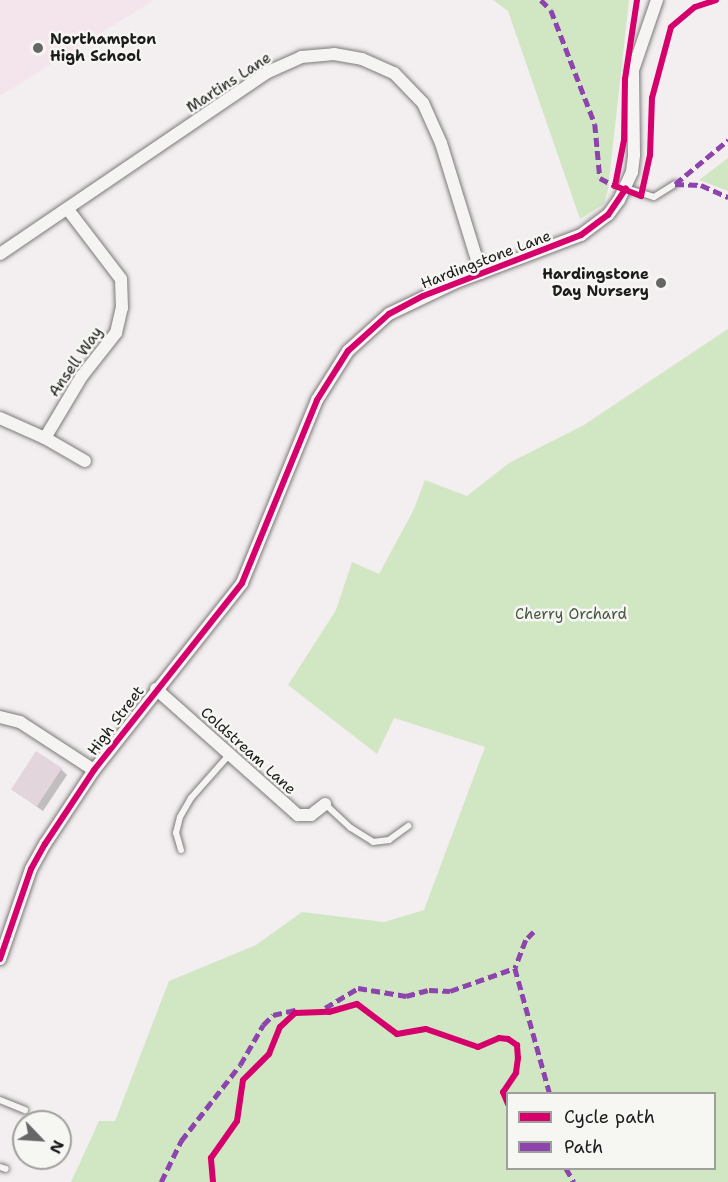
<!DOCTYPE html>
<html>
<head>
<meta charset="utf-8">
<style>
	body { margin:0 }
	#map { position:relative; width:728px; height:1182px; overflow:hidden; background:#f3eeef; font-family:"Shantell Sans",sans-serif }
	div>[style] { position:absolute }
	.built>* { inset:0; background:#f4e5ec }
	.green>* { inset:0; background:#d1e7c4 }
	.shadow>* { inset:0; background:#0003 }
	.building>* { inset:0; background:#e2d6dc; transform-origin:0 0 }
	.roads { filter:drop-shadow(0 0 2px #7d7a7b) drop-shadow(0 0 2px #7d7a7b) }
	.lane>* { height:6px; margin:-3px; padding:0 3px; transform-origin:3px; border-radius:3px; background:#f5f4f2 }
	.street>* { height:12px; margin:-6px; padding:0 6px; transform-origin:6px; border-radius:6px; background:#f5f4f2 }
	.quiet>* { height:4.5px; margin-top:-2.25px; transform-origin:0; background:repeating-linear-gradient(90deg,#8e44ad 0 9px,transparent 0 13.5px) }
	.cycleway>* { height:6px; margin:-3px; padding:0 3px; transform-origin:3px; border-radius:3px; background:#d6006c }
	.dots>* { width:16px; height:16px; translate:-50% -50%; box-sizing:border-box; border:3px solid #f6f6f2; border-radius:50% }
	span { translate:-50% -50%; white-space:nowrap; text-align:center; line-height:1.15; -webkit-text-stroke:5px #f6f6f2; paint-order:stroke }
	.poi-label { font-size:15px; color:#1c1c1c; font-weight:700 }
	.left { translate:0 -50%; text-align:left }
	.right { translate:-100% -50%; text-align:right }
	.street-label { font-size:15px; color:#1c1c1c }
	.park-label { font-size:15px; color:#4a5744 }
	.legend { position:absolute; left:506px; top:1092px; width:210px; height:78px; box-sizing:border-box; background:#f6f6f2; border:2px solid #9f9f9c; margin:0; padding:8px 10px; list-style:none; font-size:18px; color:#1c1c1c }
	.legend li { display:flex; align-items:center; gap:12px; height:30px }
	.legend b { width:30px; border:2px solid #9f9f9c }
	.north { position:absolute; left:12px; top:1110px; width:60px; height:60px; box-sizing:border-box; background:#f6f6f2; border:2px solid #9f9f9c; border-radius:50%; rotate:115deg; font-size:16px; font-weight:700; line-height:24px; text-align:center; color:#1c1c1c }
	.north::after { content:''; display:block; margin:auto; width:21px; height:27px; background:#676666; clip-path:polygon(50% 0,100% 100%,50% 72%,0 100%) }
</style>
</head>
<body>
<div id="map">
	<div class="built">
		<i style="clip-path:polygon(0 0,154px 0,0 96px)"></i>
	</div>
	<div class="green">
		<i style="clip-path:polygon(493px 0,629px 0,608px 189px,604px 204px,580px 219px,508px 11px)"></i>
		<i style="clip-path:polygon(728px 158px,728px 191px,699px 180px)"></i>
		<i style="clip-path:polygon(evenodd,728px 329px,728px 1182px,71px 1182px,99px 1121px,115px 1121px,169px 981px,256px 945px,302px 912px,384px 922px,424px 910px,485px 747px,394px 718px,377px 754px,288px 685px,336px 610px,352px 562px,379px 574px,414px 509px,425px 480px,467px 496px,509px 463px,584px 425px,728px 329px,508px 1094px,714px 1094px,714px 1168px,508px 1168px,508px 1094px)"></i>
	</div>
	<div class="shadow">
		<i style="clip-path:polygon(61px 769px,67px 775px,43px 811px,13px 790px)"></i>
	</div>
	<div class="building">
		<i style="left:36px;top:751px;width:31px;height:46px;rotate:33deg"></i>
	</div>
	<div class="roads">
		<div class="lane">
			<i style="left:626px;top:188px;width:29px;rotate:18deg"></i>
			<i style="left:654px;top:197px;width:25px;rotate:-32deg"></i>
			<i style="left:325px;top:804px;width:35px;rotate:43deg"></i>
			<i style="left:351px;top:828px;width:26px;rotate:32deg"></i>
			<i style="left:373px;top:842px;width:16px;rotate:-7deg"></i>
			<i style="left:389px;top:840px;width:24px;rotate:-36deg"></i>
			<i style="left:181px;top:850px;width:18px;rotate:-106deg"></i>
			<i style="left:176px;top:833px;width:16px;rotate:-76deg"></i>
			<i style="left:180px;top:817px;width:22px;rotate:-60deg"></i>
			<i style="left:191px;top:798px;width:57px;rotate:-48.5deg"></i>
			<i style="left:0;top:1100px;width:27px;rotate:22deg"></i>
			<i style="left:0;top:1167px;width:6px;rotate:18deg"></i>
		</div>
		<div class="street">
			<i style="left:0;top:254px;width:324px;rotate:-34.2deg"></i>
			<i style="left:268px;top:72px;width:36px;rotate:-24deg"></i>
			<i style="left:301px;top:57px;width:33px;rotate:-5deg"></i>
			<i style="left:334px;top:54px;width:28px;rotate:10deg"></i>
			<i style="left:362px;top:59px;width:35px;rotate:24deg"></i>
			<i style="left:394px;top:73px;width:42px;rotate:46deg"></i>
			<i style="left:423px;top:103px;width:44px;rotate:65.8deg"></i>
			<i style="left:441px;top:143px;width:136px;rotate:72.9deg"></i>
			<i style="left:0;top:418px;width:49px;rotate:24deg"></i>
			<i style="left:45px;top:438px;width:46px;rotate:29.9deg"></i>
			<i style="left:45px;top:438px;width:72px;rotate:-59.2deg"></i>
			<i style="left:82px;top:376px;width:55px;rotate:-51.7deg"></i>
			<i style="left:116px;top:333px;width:26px;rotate:-77deg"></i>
			<i style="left:122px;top:308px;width:29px;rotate:-92deg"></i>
			<i style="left:121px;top:279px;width:86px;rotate:-127.4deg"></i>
			<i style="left:156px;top:689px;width:190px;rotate:41.6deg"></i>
			<i style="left:298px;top:815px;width:13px"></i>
			<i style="left:311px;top:815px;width:18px;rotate:-38deg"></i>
			<i style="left:0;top:717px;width:21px;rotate:14deg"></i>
			<i style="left:20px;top:722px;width:88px;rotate:33deg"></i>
			<i style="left:0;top:959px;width:95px;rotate:-71deg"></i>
			<i style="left:31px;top:869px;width:29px;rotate:-61deg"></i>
			<i style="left:45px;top:844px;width:89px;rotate:-56.5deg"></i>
			<i style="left:94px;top:770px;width:238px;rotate:-51.6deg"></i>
			<i style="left:242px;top:583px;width:198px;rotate:-67.7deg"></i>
			<i style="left:317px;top:400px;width:58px;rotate:-57.7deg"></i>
			<i style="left:348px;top:351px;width:55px;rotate:-42.1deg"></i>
			<i style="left:389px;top:314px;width:72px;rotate:-25.5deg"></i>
			<i style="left:454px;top:283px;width:136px;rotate:-20.7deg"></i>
			<i style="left:581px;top:235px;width:34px;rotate:-37deg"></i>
			<i style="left:608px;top:215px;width:19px;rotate:-54deg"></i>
			<i style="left:619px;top:200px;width:31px;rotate:-65deg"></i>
			<i style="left:632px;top:172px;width:17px;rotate:-83deg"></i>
			<i style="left:634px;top:155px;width:85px;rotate:-90.7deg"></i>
			<i style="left:633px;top:70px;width:74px;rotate:-71.1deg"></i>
		</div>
	</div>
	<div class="quiet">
		<i style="left:541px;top:0;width:14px;rotate:45deg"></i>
		<i style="left:551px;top:10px;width:122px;rotate:68.9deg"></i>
		<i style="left:595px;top:124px;width:54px;rotate:84.7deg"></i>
		<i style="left:600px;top:178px;width:17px;rotate:28deg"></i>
		<i style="left:675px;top:184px;width:69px;rotate:-39.7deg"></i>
		<i style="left:675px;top:184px;width:26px;rotate:2deg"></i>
		<i style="left:701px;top:185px;width:30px;rotate:24deg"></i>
		<i style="left:534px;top:932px;width:11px;rotate:135deg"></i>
		<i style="left:526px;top:940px;width:30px;rotate:111deg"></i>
		<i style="left:515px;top:968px;width:131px;rotate:74.5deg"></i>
		<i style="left:325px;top:1008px;width:39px;rotate:-31deg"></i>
		<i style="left:358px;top:988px;width:49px;rotate:9.5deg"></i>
		<i style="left:406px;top:996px;width:24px;rotate:-15deg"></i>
		<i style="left:429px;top:990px;width:21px;rotate:3deg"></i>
		<i style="left:450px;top:991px;width:69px;rotate:-19.5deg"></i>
		<i style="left:566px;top:1168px;width:16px;rotate:60deg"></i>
		<i style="left:161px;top:1182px;width:46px;rotate:-64deg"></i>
		<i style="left:181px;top:1141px;width:96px;rotate:-52.2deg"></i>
		<i style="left:240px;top:1065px;width:46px;rotate:-60.1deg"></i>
		<i style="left:263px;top:1025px;width:14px;rotate:-45deg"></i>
		<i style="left:273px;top:1015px;width:26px;rotate:-13deg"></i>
	</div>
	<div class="cycleway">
		<i style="left:637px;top:0;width:80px;rotate:98.6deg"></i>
		<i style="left:625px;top:79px;width:61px;rotate:90.9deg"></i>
		<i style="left:624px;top:140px;width:47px;rotate:101.1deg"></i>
		<i style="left:615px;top:186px;width:28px;rotate:21deg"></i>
		<i style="left:641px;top:196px;width:42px;rotate:-77.6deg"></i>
		<i style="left:650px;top:155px;width:57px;rotate:-88deg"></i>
		<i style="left:652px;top:98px;width:73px;rotate:-75deg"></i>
		<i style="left:671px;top:27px;width:31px;rotate:-40deg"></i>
		<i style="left:695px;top:7px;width:22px;rotate:-18deg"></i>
		<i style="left:0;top:959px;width:95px;rotate:-71deg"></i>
		<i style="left:31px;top:869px;width:29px;rotate:-61deg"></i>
		<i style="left:45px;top:844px;width:89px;rotate:-56.5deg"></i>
		<i style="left:94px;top:770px;width:238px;rotate:-51.6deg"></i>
		<i style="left:242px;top:583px;width:198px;rotate:-67.7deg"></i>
		<i style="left:317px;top:400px;width:58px;rotate:-57.7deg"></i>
		<i style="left:348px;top:351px;width:55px;rotate:-42.1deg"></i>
		<i style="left:389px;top:314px;width:38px;rotate:-28deg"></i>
		<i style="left:423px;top:296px;width:169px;rotate:-21.1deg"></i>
		<i style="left:581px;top:235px;width:34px;rotate:-37deg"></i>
		<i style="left:608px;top:215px;width:32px;rotate:-56deg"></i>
		<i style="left:213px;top:1182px;width:24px;rotate:-95deg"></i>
		<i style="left:211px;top:1158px;width:45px;rotate:-54.9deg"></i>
		<i style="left:237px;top:1121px;width:41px;rotate:-81.7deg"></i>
		<i style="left:243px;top:1080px;width:37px;rotate:-45deg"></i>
		<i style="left:269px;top:1054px;width:29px;rotate:-68deg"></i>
		<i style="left:280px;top:1027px;width:21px;rotate:-43deg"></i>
		<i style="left:295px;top:1013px;width:34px;rotate:-2deg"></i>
		<i style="left:329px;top:1012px;width:29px;rotate:-16deg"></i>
		<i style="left:357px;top:1004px;width:50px;rotate:36.9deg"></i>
		<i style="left:397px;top:1034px;width:29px;rotate:-10deg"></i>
		<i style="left:426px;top:1029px;width:55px;rotate:19.1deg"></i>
		<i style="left:478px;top:1047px;width:23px;rotate:-23deg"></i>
		<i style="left:499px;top:1038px;width:9px;rotate:6deg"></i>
		<i style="left:508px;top:1039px;width:11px;rotate:34deg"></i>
		<i style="left:517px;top:1045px;width:13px;rotate:86deg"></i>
		<i style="left:518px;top:1058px;width:15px;rotate:98deg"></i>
		<i style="left:516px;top:1073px;width:23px;rotate:124deg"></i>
		<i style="left:503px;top:1092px;width:13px;rotate:67deg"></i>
	</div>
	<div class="dots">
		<i style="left:38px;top:48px;background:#676666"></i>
		<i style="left:661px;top:283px;background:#676666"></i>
	</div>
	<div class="poi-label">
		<span class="left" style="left:50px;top:48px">Northampton<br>High School</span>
		<span class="right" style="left:649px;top:283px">Hardingstone<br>Day Nursery</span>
	</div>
	<div class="street-label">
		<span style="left:229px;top:83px;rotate:-33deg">Martins Lane</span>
		<span style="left:486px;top:260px;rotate:-21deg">Hardingstone Lane</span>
		<span style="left:76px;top:362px;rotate:-55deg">Ansell Way</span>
		<span style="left:116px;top:721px;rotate:-53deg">High Street</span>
		<span style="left:248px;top:751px;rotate:42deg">Coldstream Lane</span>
	</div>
	<div class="park-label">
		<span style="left:571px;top:615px">Cherry Orchard</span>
	</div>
	<ul class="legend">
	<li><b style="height:8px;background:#d6006c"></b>Cycle path</li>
	<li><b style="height:8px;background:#8e44ad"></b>Path</li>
	</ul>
	<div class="north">N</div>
</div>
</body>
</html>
